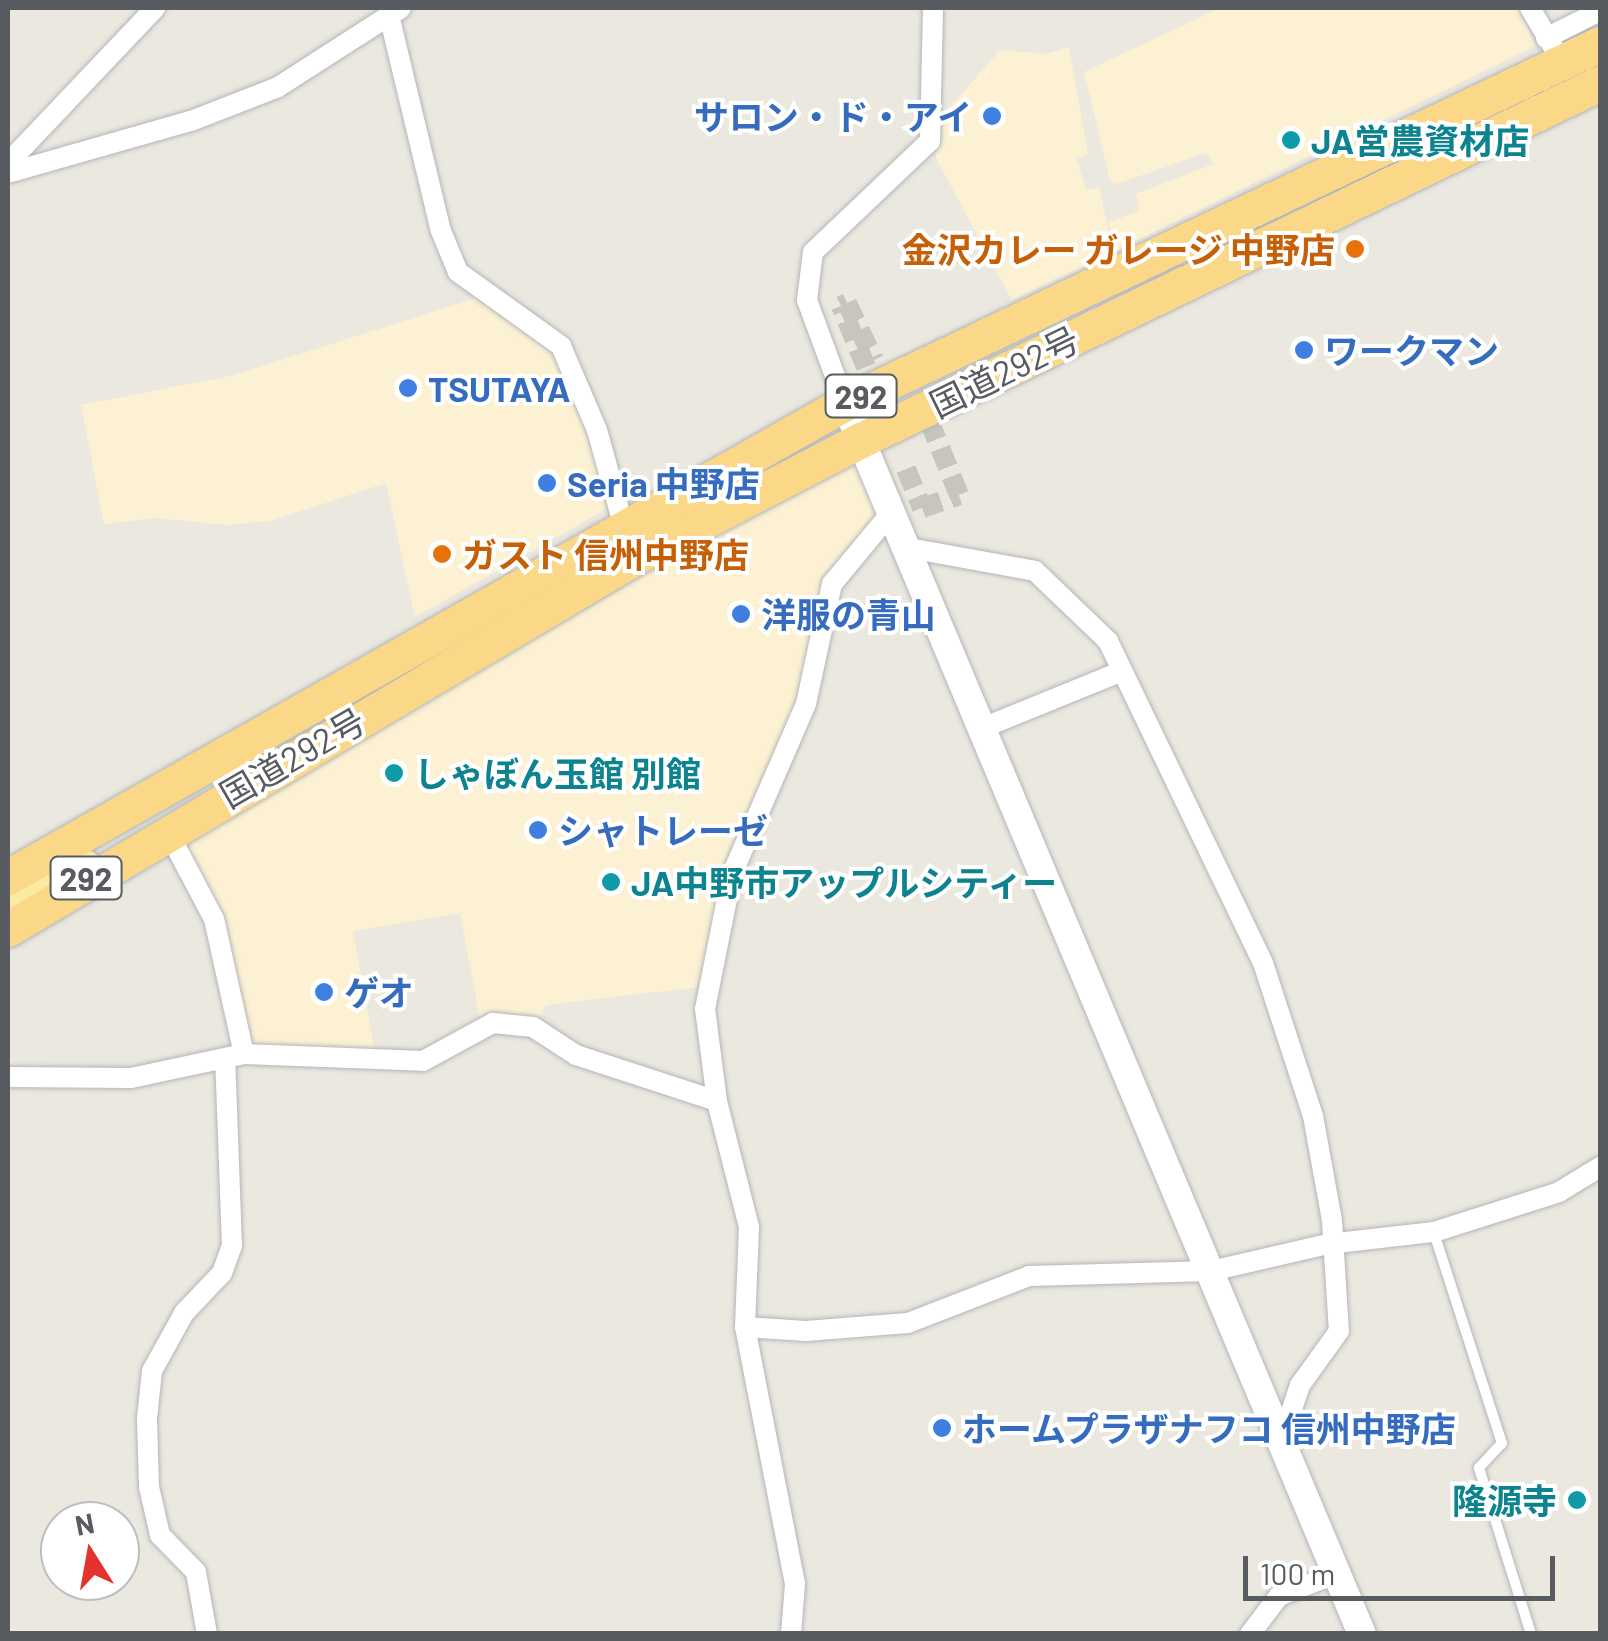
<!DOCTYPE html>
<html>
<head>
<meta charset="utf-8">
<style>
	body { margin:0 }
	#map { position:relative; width:1608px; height:1641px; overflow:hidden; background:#ebe8df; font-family:Barlow,"Noto Sans JP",sans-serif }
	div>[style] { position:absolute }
	.commercial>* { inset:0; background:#fcf1d3 }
	.street-tunnel>* { height:20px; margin-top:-10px; transform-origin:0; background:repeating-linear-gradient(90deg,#c6c5bf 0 20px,transparent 0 30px) }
	.roads { filter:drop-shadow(0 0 2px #b2b6ba) drop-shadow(0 0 2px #b2b6ba) }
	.lane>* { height:10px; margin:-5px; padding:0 5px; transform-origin:5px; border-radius:5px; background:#fff }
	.street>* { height:20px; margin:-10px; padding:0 10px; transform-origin:10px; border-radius:10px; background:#fff }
	.secondary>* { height:28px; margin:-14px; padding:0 14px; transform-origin:14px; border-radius:14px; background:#fff }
	.primary>* { height:30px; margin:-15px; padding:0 15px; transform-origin:15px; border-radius:15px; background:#fdeaa2 }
	.highway>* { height:35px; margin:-17.5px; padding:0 17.5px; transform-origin:17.5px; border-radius:17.5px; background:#fad887 }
	.dots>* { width:28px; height:28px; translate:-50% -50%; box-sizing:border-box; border:5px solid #fff; border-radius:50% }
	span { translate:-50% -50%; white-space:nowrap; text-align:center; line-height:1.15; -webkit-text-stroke:8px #fff; paint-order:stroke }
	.shield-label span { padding:2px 8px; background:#fff; border:2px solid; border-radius:8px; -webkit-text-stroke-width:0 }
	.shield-label { font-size:32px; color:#585c60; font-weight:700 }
	.shop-label { font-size:35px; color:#366cbe; font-weight:700 }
	.right { translate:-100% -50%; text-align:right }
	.left { translate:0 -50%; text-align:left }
	.culture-label { font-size:35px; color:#0d838f; font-weight:700 }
	.food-label { font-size:35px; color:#c56008; font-weight:700 }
	.street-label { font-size:35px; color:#585c60 }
	.frame { position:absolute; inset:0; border:10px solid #585c60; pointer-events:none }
	.north { position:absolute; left:40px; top:1501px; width:100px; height:100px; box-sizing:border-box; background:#fff; border:2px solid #bcbebf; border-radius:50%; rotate:349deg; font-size:28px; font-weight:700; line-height:40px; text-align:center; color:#585c60 }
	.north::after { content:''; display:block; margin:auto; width:35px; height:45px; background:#e4332c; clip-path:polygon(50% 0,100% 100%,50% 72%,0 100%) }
	.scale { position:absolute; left:1243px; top:1556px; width:312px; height:45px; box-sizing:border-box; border:5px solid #585c60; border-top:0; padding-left:12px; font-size:30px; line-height:35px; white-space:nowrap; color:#585c60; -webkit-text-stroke:8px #fff; paint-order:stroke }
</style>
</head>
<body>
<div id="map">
	<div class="commercial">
		<i style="clip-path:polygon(1220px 8px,1520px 8px,1535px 46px,1115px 251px,1109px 222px,1139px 211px,1136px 194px,1213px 164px,1206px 153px,1116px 184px,1110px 180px,1084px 72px)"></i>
		<i style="clip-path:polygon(1069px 47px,1088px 154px,1077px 159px,1086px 190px,1099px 187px,1113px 252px,1012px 300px,936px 158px,937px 122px,1000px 50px,1045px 54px)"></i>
		<i style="clip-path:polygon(489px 294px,561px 346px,617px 503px,415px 617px,386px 483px,271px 521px,227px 525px,155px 518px,104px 524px,81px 405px,230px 376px)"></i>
		<i style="clip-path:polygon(868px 455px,891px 513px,832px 584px,806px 704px,765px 790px,707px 986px,546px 1005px,533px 1027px,482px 1029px,460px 913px,353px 931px,377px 1063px,244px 1054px,214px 919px,174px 846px,739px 521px)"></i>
	</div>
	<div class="street-tunnel">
		<i style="left:866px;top:367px;width:66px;rotate:-112.3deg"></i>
		<i style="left:841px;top:306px;width:7px;rotate:-27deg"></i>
		<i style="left:847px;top:303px;width:63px;rotate:64.7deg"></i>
		<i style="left:906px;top:469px;width:42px;rotate:67.7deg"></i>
		<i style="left:922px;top:508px;width:39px;rotate:-19deg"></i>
		<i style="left:959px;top:495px;width:83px;rotate:-111.9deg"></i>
	</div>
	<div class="roads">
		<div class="lane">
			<i style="left:1434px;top:1233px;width:221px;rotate:72.1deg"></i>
			<i style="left:1502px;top:1443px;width:34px;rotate:133deg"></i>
			<i style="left:1479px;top:1468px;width:174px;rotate:72.6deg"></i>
		</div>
		<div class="street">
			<i style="left:1530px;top:8px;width:63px;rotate:59.3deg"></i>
			<i style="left:389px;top:15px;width:222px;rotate:76.5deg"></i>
			<i style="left:441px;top:231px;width:44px;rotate:67.5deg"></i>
			<i style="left:458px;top:272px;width:127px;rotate:35.7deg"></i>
			<i style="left:561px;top:346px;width:91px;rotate:66.8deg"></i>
			<i style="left:597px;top:430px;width:98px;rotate:74.5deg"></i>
			<i style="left:1546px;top:38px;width:60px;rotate:-26.6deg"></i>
			<i style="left:8px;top:163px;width:214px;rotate:-46.5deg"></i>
			<i style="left:8px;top:173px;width:190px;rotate:-15.9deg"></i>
			<i style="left:191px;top:121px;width:93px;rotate:-21.3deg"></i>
			<i style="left:278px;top:87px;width:146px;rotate:-32.7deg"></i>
			<i style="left:845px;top:403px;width:110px;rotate:-110.3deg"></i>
			<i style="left:807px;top:300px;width:48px;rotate:-82.9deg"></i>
			<i style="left:813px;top:252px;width:161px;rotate:-43.5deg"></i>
			<i style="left:930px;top:141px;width:133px;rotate:-88.7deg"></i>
			<i style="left:909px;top:548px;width:128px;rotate:10.3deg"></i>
			<i style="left:1035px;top:571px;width:101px;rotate:43.8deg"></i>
			<i style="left:1108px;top:641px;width:357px;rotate:64.3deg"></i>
			<i style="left:1263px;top:963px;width:161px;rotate:71.9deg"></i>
			<i style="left:1313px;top:1116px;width:107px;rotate:79.7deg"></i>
			<i style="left:1332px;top:1221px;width:110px;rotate:86.4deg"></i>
			<i style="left:1339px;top:1331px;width:67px;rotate:125.8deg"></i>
			<i style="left:1300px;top:1385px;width:60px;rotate:108.4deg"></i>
			<i style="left:980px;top:729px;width:151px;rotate:-22.2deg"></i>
			<i style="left:167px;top:830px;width:101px;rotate:62.2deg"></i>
			<i style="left:214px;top:919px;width:138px;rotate:77.5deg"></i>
			<i style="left:8px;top:1077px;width:123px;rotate:0.5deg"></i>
			<i style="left:131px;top:1078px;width:116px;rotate:-12deg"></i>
			<i style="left:244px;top:1054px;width:179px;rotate:2.2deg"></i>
			<i style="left:423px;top:1061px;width:80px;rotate:-28.5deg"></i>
			<i style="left:493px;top:1023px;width:40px;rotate:5.7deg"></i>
			<i style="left:533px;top:1027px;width:51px;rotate:33.1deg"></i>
			<i style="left:576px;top:1055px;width:148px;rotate:18.1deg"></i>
			<i style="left:745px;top:1327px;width:61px;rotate:3.8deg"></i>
			<i style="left:806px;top:1331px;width:102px;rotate:-4.5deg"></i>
			<i style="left:908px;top:1323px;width:130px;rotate:-21.2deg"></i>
			<i style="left:1029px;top:1276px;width:182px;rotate:-1.6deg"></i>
			<i style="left:1211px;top:1271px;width:120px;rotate:-13deg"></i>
			<i style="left:1328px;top:1244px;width:107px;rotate:-6.5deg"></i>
			<i style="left:1434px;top:1232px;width:131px;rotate:-17.7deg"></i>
			<i style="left:1559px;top:1192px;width:48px;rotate:-31.4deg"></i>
			<i style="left:207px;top:1634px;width:63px;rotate:-100.1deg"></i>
			<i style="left:196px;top:1572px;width:52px;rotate:-134.2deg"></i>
			<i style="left:160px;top:1535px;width:49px;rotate:-102.9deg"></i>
			<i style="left:149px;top:1487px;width:68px;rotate:-91.7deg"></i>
			<i style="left:147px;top:1419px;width:48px;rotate:-84.1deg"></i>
			<i style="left:152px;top:1371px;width:66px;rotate:-61.1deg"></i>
			<i style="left:184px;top:1313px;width:55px;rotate:-46.5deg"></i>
			<i style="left:222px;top:1273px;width:29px;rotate:-70deg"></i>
			<i style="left:232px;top:1246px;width:188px;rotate:-92.1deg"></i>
			<i style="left:791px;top:1634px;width:50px;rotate:-85.4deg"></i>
			<i style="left:795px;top:1584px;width:262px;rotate:-101deg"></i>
			<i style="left:745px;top:1327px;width:100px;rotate:-87.7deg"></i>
			<i style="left:749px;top:1227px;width:130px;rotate:-104.3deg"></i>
			<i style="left:717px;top:1101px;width:93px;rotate:-97.4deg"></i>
			<i style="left:705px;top:1009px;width:138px;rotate:-78.7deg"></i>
			<i style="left:732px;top:874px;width:185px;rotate:-66.5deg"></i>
			<i style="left:806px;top:704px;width:123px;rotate:-77.8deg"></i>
			<i style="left:832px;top:584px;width:92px;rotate:-50.3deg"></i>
			<i style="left:1250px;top:1634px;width:48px;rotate:-52.7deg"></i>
			<i style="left:1279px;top:1596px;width:62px;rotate:-21.6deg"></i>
		</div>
		<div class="secondary">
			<i style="left:845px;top:403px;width:1335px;rotate:67.22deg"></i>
		</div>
		<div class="primary">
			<i style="left:8px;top:906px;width:88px;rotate:-27.7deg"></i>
		</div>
		<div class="highway">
			<i style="left:8px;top:877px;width:962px;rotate:-29.52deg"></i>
			<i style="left:845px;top:403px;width:836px;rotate:-25.43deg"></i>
			<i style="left:8px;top:929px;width:730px;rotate:-30.64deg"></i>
			<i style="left:636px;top:557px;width:254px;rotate:-27.5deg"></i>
			<i style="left:861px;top:440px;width:821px;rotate:-25.78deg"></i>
		</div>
	</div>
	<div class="dots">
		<i style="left:992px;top:116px;background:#3f7fe0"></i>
		<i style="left:1291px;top:140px;background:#0f9aa8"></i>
		<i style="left:1355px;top:249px;background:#e8710a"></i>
		<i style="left:1304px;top:350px;background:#3f7fe0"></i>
		<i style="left:408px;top:388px;background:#3f7fe0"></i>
		<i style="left:547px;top:483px;background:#3f7fe0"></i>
		<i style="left:442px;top:554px;background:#e8710a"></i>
		<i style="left:741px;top:614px;background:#3f7fe0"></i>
		<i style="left:394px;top:773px;background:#0f9aa8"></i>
		<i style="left:538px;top:830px;background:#3f7fe0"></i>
		<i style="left:611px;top:882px;background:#0f9aa8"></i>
		<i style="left:324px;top:992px;background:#3f7fe0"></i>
		<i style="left:942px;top:1428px;background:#3f7fe0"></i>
		<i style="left:1577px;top:1500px;background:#0f9aa8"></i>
	</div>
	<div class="shield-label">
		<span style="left:861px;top:396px">292</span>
		<span style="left:86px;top:878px">292</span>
	</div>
	<div class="shop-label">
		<span class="right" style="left:972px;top:116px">サロン・ド・アイ</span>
		<span class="left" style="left:1324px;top:350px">ワークマン</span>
		<span class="left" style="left:428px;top:388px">TSUTAYA</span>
		<span class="left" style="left:567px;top:483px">Seria 中野店</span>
		<span class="left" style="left:761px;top:614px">洋服の青山</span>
		<span class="left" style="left:558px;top:830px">シャトレーゼ</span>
		<span class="left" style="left:344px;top:992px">ゲオ</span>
		<span class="left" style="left:962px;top:1428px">ホームプラザナフコ 信州中野店</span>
	</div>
	<div class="culture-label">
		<span class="left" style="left:1311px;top:140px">JA営農資材店</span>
		<span class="left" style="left:414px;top:773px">しゃぼん玉館 別館</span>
		<span class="left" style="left:631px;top:882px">JA中野市アップルシティー</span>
		<span class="right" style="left:1557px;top:1500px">隆源寺</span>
	</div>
	<div class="food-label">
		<span class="right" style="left:1335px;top:249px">金沢カレー ガレージ 中野店</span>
		<span class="left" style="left:462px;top:554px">ガスト 信州中野店</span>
	</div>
	<div class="street-label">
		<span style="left:1004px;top:371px;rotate:-26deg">国道292号</span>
		<span style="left:292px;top:757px;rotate:-30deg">国道292号</span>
	</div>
	<div class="frame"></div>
	<div class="north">N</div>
	<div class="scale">100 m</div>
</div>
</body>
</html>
